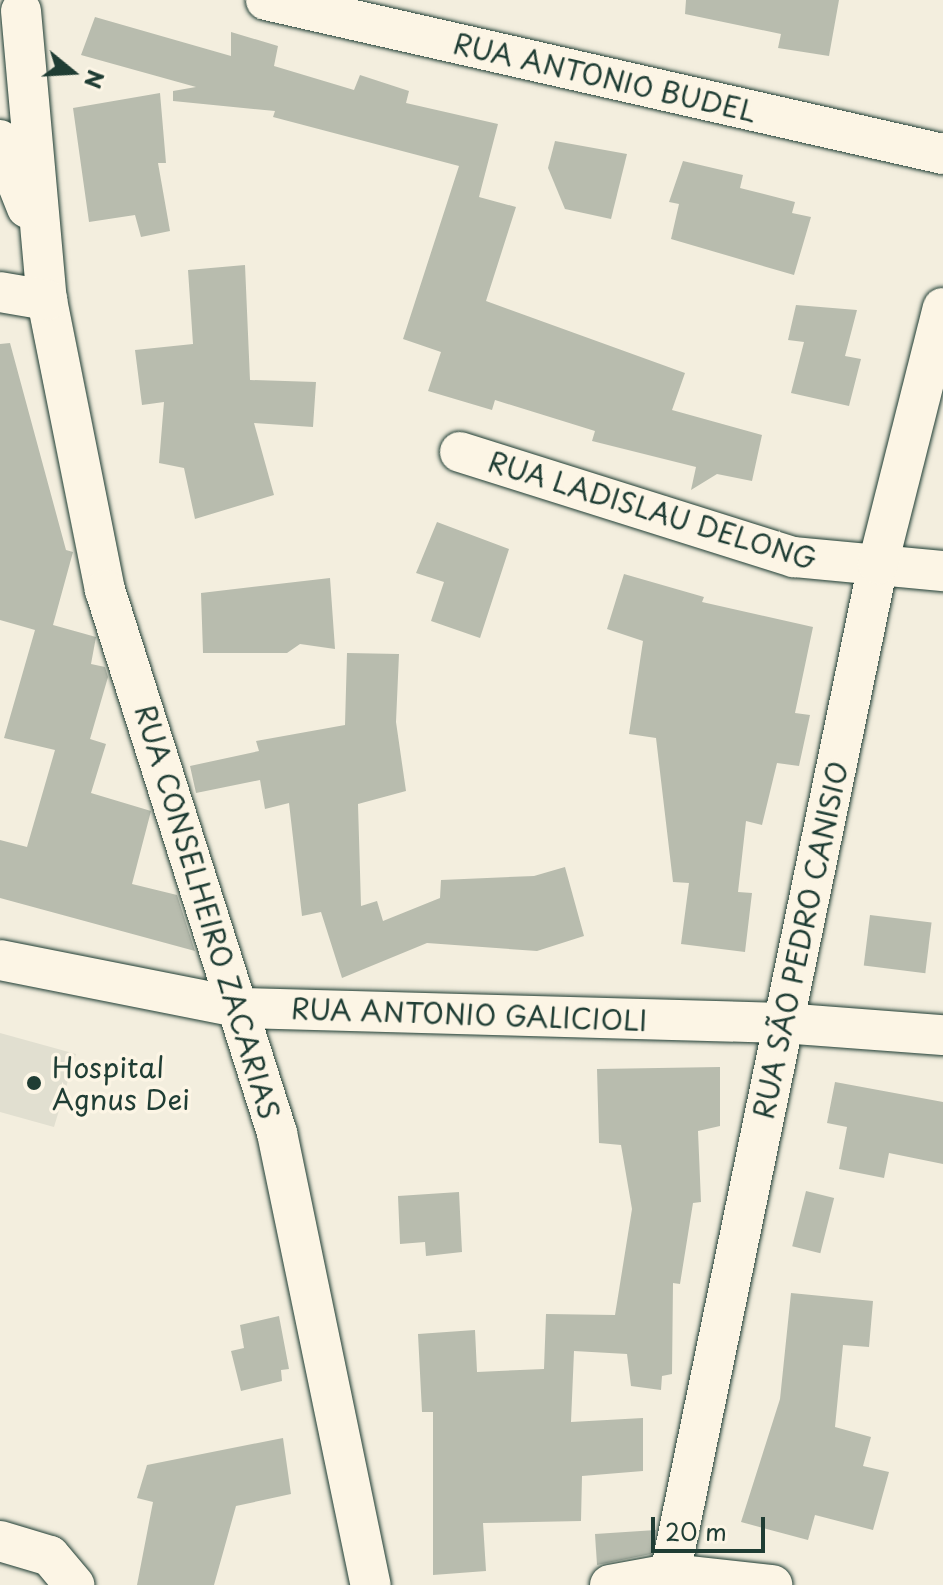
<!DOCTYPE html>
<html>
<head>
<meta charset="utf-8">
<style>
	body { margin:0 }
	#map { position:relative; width:943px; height:1585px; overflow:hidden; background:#f3eede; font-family:"Playpen Sans",sans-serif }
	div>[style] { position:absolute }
	.built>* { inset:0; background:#e1dfd0 }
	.building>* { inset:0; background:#b8bcae; transform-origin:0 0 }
	.roads { filter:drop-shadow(0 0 2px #1f3d34) drop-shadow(0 0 2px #1f3d34) }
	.minor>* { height:40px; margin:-20px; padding:0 20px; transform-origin:20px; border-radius:20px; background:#fcf5e5 }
	.dots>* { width:22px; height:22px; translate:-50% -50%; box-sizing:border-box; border:4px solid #fcf5e5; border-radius:50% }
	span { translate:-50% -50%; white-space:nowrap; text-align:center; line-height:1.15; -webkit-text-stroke:7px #fcf5e5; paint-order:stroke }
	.street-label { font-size:28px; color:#1f3d34 }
	.poi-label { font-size:28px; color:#1f3d34 }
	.left { translate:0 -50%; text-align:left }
	.north { position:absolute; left:32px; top:32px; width:80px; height:80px; -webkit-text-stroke:6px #fcf5e5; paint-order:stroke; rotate:108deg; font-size:22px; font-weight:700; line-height:32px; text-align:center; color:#1f3d34 }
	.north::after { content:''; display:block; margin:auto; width:28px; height:36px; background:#1f3d34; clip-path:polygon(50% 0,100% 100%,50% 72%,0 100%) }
	.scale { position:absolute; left:651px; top:1517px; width:114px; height:36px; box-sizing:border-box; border:4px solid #1f3d34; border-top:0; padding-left:10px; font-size:24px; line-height:28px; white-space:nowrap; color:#1f3d34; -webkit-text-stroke:6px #fcf5e5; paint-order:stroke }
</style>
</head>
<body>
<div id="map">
	<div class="built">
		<i style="clip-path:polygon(0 1033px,76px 1054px,54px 1127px,0 1112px)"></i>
	</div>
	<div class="building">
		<i style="clip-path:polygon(686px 0,839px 0,829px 56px,778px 48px,781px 34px,685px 14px)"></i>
		<i style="clip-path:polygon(95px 17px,231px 56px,231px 32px,278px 46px,274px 66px,354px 90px,360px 75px,409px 91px,406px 103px,498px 124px,479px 197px,516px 207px,486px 301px,685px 373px,672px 410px,762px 435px,752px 481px,717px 474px,691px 490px,696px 467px,592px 441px,595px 431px,495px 400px,492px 410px,428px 391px,441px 352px,403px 339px,459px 166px,273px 117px,275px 111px,173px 101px,173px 91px,196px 87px,81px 55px)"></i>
		<i style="clip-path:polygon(160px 93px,166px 163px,158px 163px,170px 231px,141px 237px,135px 215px,89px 222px,73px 108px)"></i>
		<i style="clip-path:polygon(555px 141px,627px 154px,611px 219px,565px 209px,548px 168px)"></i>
		<i style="clip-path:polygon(683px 161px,743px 175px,740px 188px,795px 202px,792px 213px,811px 217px,794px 275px,671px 239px,679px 204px,669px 202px)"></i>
		<i style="clip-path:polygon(245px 265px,250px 380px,316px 382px,313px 427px,254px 423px,274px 495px,195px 519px,184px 468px,159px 463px,164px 402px,142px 405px,135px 350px,193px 344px,188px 270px)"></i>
		<i style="clip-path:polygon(796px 305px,857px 310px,845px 356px,861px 359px,849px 406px,791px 393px,804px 342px,788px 340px)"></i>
		<i style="clip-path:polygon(10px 343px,66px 550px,73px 552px,53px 625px,96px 637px,91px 664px,105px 667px,108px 677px,90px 739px,106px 744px,91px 793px,151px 811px,132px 884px,177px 895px,195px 951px,0 898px,0 840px,27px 847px,55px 750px,4px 738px,35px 630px,0 620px,0 344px)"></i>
		<i style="clip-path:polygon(437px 522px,509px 549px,480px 638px,431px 621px,444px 582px,416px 573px)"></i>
		<i style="clip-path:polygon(624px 574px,704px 597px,702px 602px,813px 627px,795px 713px,810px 715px,799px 766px,777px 763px,762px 825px,746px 821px,738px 892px,752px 893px,745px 952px,681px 944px,689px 883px,673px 882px,656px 738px,629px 734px,643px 641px,607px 629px)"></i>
		<i style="clip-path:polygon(330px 578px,335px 649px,300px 644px,287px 653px,203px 653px,201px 593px)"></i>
		<i style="clip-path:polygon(347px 653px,399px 654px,396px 722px,406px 791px,358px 804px,361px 906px,377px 901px,383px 921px,440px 898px,441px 880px,534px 876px,565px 867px,584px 936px,537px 951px,427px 943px,342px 978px,321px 912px,302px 916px,289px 803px,265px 809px,260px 780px,196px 793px,190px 766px,259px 751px,256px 741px,345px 725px)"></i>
		<i style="left:870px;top:915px;width:62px;height:51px;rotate:7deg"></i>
		<i style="clip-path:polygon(720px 1067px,720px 1126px,698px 1131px,701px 1202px,693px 1203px,680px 1284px,673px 1283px,672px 1374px,662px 1376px,661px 1390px,631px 1386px,627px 1354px,574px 1351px,571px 1422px,643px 1418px,643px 1471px,582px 1476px,581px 1521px,483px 1523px,486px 1571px,433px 1575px,433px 1412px,422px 1412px,418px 1334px,475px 1330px,477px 1372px,544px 1369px,546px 1314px,615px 1315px,632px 1209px,621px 1145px,599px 1143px,597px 1069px)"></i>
		<i style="clip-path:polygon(835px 1082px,943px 1102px,943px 1164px,889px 1153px,884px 1178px,839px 1169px,847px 1127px,827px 1123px)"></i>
		<i style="left:806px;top:1191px;width:29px;height:57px;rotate:14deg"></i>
		<i style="clip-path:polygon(459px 1192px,462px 1252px,426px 1256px,425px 1242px,400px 1244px,398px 1196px)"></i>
		<i style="clip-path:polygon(791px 1293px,873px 1301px,869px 1347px,843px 1345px,835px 1427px,871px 1437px,863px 1466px,889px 1472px,873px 1530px,815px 1515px,808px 1540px,741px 1522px,780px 1399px)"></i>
		<i style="clip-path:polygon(279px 1316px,289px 1369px,281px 1370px,282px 1381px,241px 1391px,231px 1351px,244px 1348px,240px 1325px)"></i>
		<i style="clip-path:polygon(283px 1438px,291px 1494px,236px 1506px,214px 1585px,137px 1585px,153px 1502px,137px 1498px,147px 1465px)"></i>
		<i style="clip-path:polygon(656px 1530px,651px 1554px,597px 1565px,595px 1534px)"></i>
	</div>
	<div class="roads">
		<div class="minor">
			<i style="left:266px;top:0;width:694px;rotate:12.82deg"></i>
			<i style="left:21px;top:11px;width:290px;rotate:84.9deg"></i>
			<i style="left:47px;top:300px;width:296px;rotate:78.7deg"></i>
			<i style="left:105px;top:590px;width:570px;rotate:72.42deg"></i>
			<i style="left:277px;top:1133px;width:462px;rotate:78.3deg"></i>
			<i style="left:0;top:140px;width:73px;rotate:68.3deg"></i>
			<i style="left:0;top:292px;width:48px;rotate:9.7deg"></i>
			<i style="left:460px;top:452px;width:350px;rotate:17.5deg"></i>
			<i style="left:794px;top:557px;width:150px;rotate:5.4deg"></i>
			<i style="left:0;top:960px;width:248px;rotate:11.2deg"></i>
			<i style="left:243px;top:1008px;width:539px;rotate:1.59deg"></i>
			<i style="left:782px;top:1023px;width:161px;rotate:4.3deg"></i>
			<i style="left:0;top:1541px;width:52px;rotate:16.7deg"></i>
			<i style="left:50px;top:1556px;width:38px;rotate:50deg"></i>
			<i style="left:670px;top:1574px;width:1031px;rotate:-78.36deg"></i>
			<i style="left:878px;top:564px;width:264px;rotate:-75.8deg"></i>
			<i style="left:610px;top:1585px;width:61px;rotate:-10.4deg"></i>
			<i style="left:670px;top:1574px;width:103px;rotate:6.2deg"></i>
		</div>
	</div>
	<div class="dots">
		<i style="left:34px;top:1083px;background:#1f3d34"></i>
	</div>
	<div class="street-label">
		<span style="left:605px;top:77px;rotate:13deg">RUA ANTONIO BUDEL</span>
		<span style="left:653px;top:510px;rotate:17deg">RUA LADISLAU DELONG</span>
		<span style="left:208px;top:912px;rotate:73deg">RUA CONSELHEIRO ZACARIAS</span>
		<span style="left:800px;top:940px;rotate:-78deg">RUA SÃO PEDRO CANISIO</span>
		<span style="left:469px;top:1014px;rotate:2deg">RUA ANTONIO GALICIOLI</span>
	</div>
	<div class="poi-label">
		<span class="left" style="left:52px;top:1083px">Hospital<br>Agnus Dei</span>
	</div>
	<div class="north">N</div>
	<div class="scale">20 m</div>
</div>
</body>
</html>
